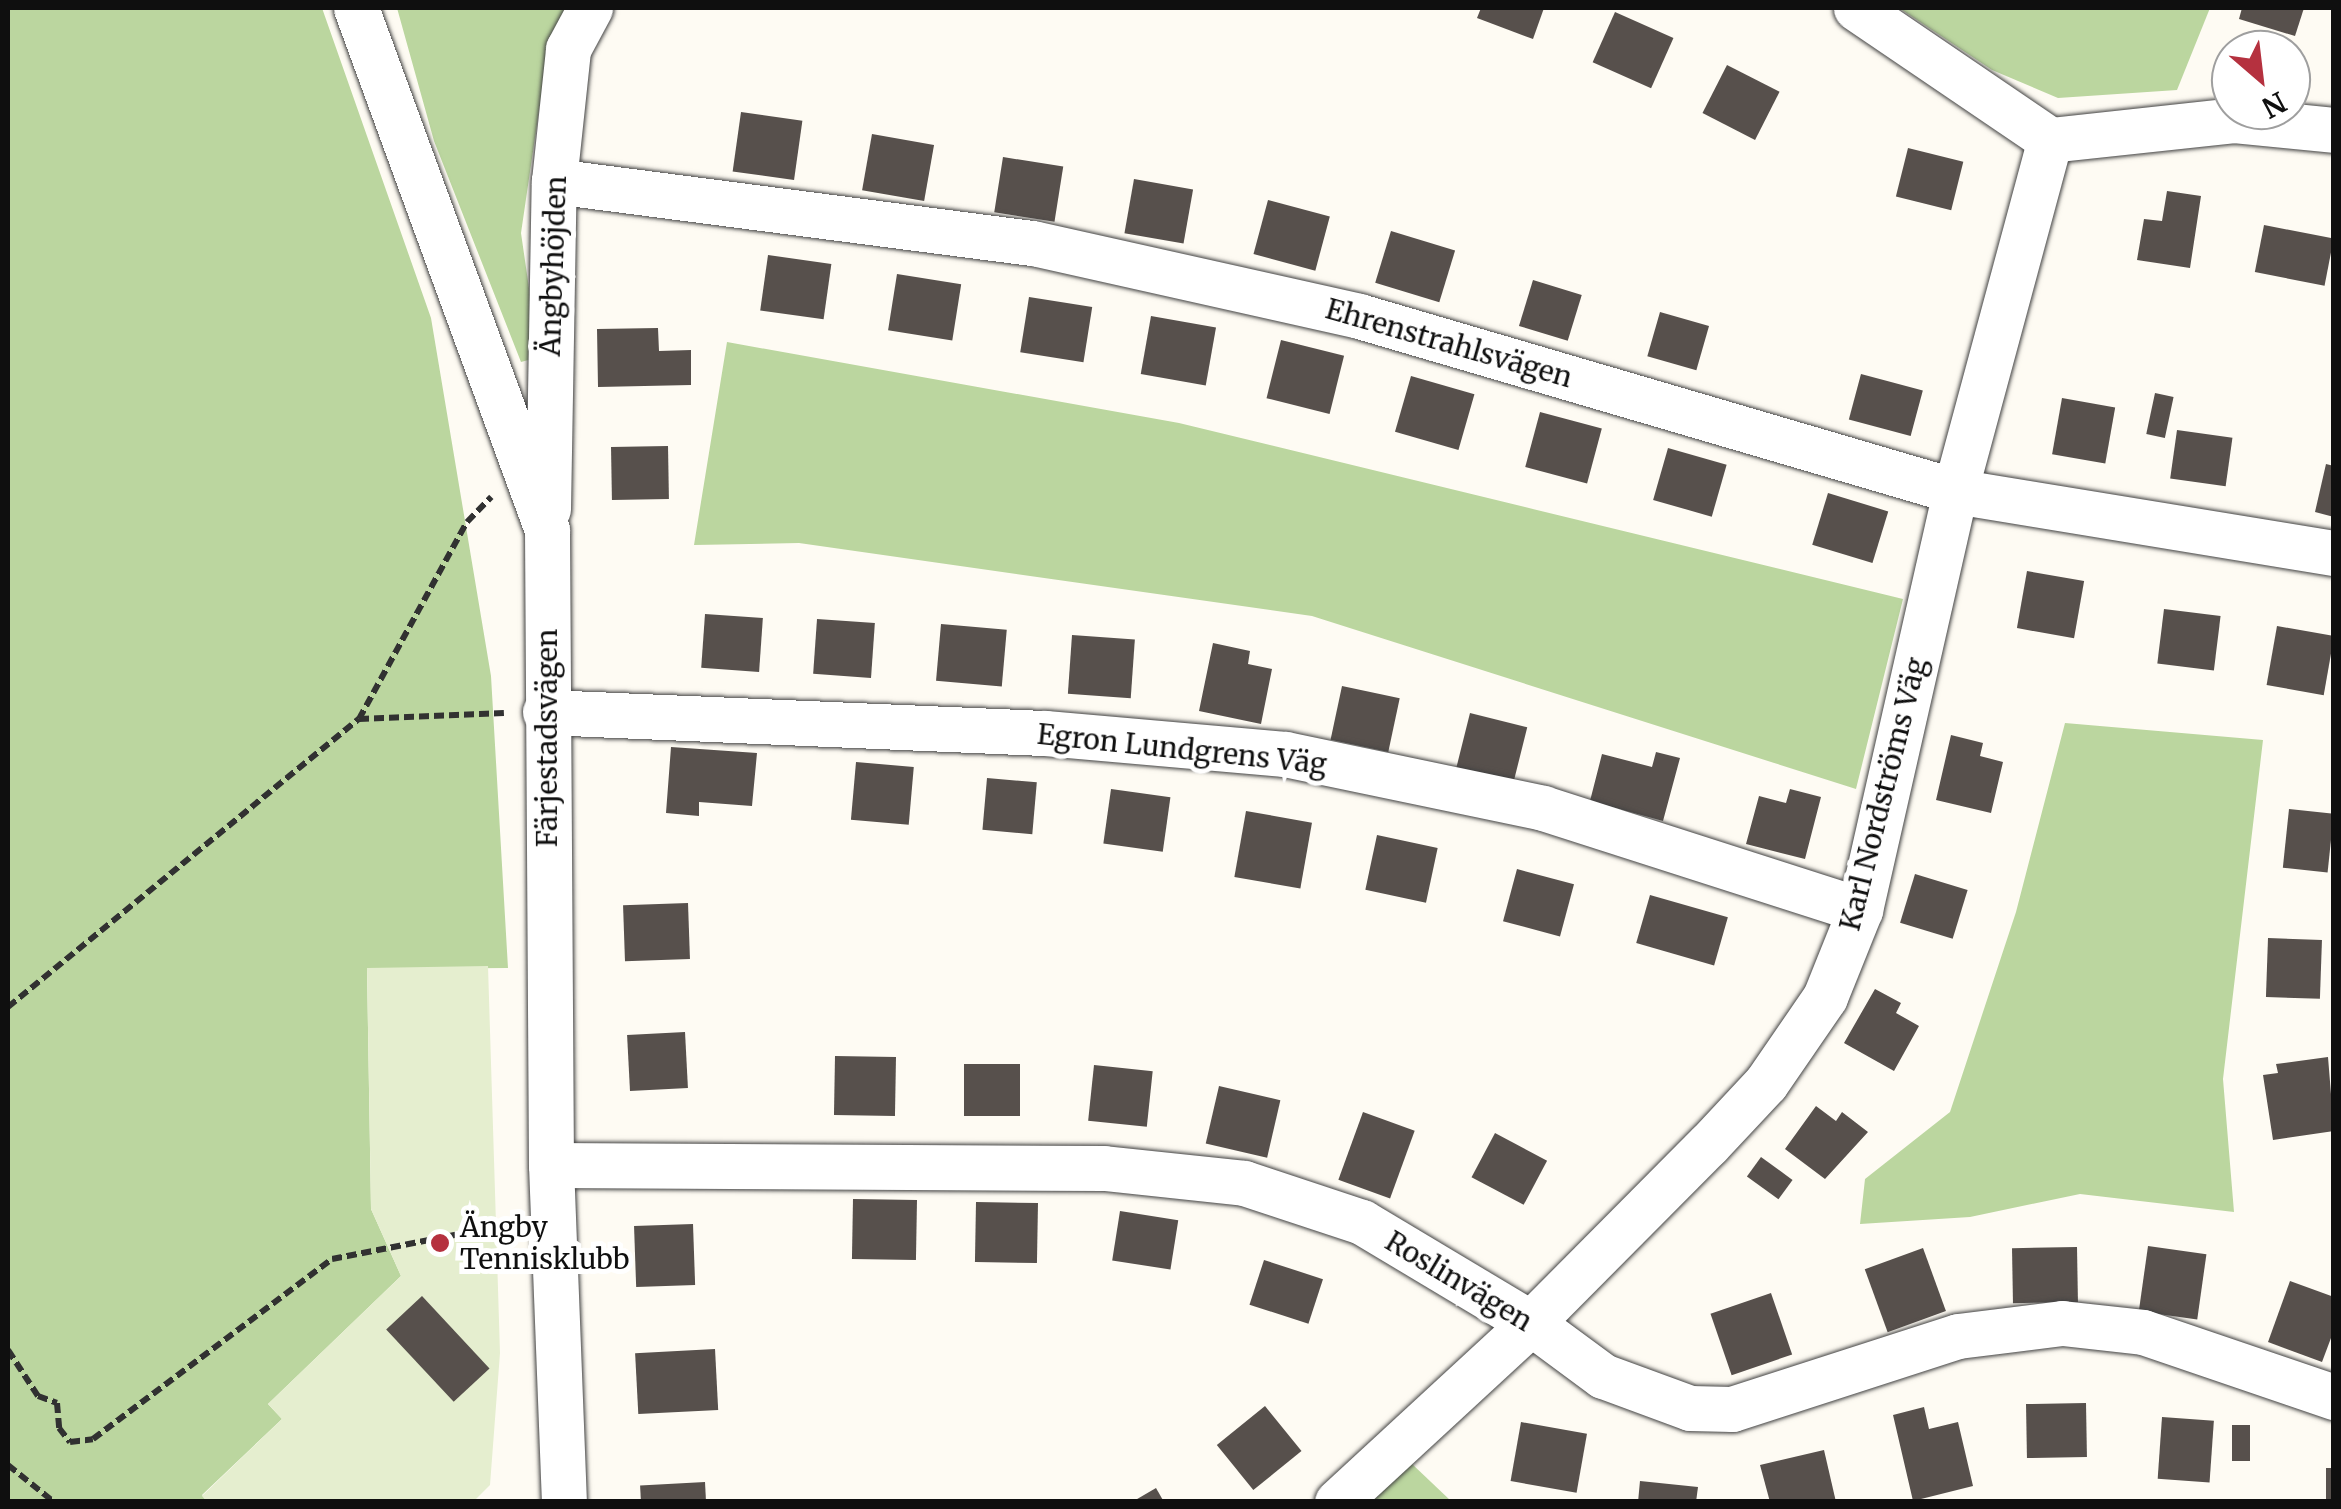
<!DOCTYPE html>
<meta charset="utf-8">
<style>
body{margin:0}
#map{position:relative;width:2341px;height:1509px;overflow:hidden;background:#fefbf3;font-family:Merriweather,serif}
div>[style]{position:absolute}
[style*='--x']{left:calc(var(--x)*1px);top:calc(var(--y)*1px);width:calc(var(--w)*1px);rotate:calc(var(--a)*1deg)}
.forest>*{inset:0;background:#bbd69f}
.pitch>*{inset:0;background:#e5eecf}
.building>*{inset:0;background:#57504c;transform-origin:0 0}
.path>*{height:6px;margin-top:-3px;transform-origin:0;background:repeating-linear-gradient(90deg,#313131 0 10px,transparent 0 15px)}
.roads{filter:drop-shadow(0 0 2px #424242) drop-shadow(0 0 2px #424242)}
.street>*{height:45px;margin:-22.5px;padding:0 22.5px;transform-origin:22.5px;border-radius:22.5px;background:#fff}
.dots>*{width:28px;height:28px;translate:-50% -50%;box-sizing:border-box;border:5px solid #fff;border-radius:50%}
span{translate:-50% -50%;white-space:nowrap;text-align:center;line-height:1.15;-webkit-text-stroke:10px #fff;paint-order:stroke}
.street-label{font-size:28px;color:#0f0f0f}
.poi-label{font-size:28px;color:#0f0f0f}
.left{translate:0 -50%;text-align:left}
.frame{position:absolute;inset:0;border:10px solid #0f0f0f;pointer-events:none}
.north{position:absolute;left:2211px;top:30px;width:100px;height:100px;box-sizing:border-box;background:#fff;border:2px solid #9f9f9f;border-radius:50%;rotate:152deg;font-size:28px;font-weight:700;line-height:40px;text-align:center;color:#0f0f0f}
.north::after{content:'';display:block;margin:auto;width:35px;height:45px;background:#b5313f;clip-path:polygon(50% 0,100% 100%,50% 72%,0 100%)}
</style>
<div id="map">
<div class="forest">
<div style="clip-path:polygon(8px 8px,322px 8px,431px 318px,491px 676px,508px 968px,367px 969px,371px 1209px,401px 1276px,268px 1404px,282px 1419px,202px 1495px,207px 1501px,8px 1502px)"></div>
<div style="clip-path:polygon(397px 8px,568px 8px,548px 49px,521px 233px,539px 357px,521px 362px,434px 141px)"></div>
<div style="clip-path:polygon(1899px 8px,2210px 8px,2177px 90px,2058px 98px,1992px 70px)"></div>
<div style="clip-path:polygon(727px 342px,1179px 423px,1903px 599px,1856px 789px,1312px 616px,799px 543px,694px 545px)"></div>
<div style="clip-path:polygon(2065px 723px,2263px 740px,2223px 1079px,2234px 1212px,2080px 1194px,1970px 1217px,1860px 1224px,1865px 1179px,1950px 1112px,2016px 912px)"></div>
<div style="clip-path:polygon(1411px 1463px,1451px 1501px,1371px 1502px)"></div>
</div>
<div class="pitch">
<div style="clip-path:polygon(488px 966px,500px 1353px,490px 1485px,473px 1502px,207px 1502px,202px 1496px,282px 1419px,268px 1404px,401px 1276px,371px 1209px,367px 968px)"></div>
</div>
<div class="building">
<div style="clip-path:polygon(1481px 8px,1544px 8px,1533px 39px,1477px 18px)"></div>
<div style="clip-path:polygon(2242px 8px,2304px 8px,2295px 36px,2239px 19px)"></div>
<div style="left:1615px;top:12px;width:64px;height:55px;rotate:24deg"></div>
<div style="left:1727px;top:65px;width:59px;height:54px;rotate:27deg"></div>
<div style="left:741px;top:112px;width:62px;height:60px;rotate:8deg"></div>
<div style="left:872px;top:134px;width:63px;height:57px;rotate:10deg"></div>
<div style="left:1908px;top:148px;width:57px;height:50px;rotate:14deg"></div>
<div style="left:1003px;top:157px;width:61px;height:56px;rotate:9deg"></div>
<div style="left:1134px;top:179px;width:60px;height:55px;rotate:10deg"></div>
<div style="clip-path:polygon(2167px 191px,2201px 196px,2190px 268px,2137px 260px,2144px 219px,2162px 221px)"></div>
<div style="left:1268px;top:200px;width:64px;height:56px;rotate:15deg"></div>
<div style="left:2264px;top:225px;width:71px;height:48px;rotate:11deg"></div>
<div style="left:1391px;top:231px;width:67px;height:54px;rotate:17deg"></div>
<div style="left:768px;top:255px;width:64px;height:56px;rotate:8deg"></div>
<div style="left:897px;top:274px;width:65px;height:57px;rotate:9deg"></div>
<div style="left:1533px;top:280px;width:51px;height:48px;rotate:17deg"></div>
<div style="left:1029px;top:297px;width:64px;height:56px;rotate:9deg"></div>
<div style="left:1660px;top:312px;width:51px;height:46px;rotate:16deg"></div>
<div style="left:1151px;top:316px;width:66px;height:59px;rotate:10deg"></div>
<div style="clip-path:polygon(658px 328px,659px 351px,691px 350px,691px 385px,598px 387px,597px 329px)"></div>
<div style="left:1281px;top:340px;width:65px;height:60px;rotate:14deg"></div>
<div style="left:1861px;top:374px;width:64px;height:47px;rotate:15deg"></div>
<div style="left:1411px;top:376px;width:66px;height:58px;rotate:16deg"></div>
<div style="left:2155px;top:393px;width:19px;height:42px;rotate:12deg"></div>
<div style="left:2062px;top:398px;width:54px;height:57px;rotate:10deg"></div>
<div style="left:1540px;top:412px;width:64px;height:57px;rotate:15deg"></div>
<div style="left:2177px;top:430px;width:56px;height:49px;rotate:8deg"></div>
<div style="left:668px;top:446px;width:53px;height:57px;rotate:89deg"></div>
<div style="left:1668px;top:448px;width:61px;height:54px;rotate:16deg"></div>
<div style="clip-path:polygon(2326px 464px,2334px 466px,2334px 517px,2315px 512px)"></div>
<div style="left:1828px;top:493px;width:63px;height:54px;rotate:17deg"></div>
<div style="left:2027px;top:571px;width:58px;height:58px;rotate:10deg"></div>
<div style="left:2164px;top:609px;width:57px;height:55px;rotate:7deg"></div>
<div style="left:705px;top:614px;width:58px;height:54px;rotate:4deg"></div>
<div style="left:817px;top:619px;width:58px;height:55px;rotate:4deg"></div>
<div style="left:941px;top:624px;width:66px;height:57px;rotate:5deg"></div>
<div style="left:2277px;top:626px;width:58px;height:60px;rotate:10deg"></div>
<div style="left:1072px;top:635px;width:63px;height:59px;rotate:4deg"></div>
<div style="clip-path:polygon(1213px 643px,1250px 651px,1248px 664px,1272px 669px,1261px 724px,1199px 711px)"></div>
<div style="left:1342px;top:686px;width:59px;height:55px;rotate:12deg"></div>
<div style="left:1470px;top:713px;width:59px;height:57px;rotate:14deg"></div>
<div style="clip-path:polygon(1951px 735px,1983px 743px,1980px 756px,2003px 762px,1991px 813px,1936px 800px)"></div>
<div style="clip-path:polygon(671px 747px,757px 753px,752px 806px,699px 802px,699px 816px,666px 813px)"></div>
<div style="clip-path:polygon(1656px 752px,1680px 758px,1663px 821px,1590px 801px,1602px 754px,1652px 767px)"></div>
<div style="left:856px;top:762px;width:58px;height:58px;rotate:5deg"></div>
<div style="left:987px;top:778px;width:50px;height:52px;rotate:5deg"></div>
<div style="left:1111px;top:789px;width:60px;height:55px;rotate:8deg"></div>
<div style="clip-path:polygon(1790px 789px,1821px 797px,1805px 859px,1746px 844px,1759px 796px,1786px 803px)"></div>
<div style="left:2289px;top:809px;width:45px;height:59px;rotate:6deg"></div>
<div style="left:1246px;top:811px;width:67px;height:67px;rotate:10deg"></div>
<div style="left:1377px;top:835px;width:62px;height:56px;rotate:12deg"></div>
<div style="left:1517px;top:869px;width:59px;height:54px;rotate:15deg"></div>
<div style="left:1915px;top:874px;width:55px;height:51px;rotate:17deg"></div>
<div style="left:1650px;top:895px;width:81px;height:50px;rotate:16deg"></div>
<div style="left:688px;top:903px;width:56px;height:65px;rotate:88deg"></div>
<div style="left:2268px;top:938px;width:54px;height:59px;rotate:2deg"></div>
<div style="clip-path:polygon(1875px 989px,1901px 1003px,1896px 1013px,1919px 1026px,1894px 1071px,1844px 1043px)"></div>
<div style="left:685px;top:1032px;width:56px;height:58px;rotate:87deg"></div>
<div style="left:835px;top:1056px;width:61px;height:59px;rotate:1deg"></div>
<div style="clip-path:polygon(2328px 1057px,2334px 1131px,2273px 1140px,2263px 1075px,2278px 1073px,2276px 1064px)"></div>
<div style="left:964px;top:1064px;width:56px;height:52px"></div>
<div style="left:1094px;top:1065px;width:59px;height:56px;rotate:6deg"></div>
<div style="left:1219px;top:1086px;width:63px;height:59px;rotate:13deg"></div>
<div style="clip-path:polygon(1816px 1106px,1836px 1121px,1842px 1112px,1868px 1132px,1825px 1179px,1785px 1149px)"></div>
<div style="left:1363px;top:1112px;width:55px;height:72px;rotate:20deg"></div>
<div style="left:1495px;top:1133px;width:59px;height:50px;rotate:28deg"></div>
<div style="left:1761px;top:1157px;width:39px;height:24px;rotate:36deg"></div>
<div style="left:853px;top:1199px;width:64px;height:60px;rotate:1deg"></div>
<div style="left:976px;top:1202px;width:62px;height:60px;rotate:1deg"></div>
<div style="left:1120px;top:1211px;width:59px;height:50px;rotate:9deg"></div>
<div style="left:693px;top:1224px;width:61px;height:59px;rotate:88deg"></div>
<div style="left:2148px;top:1246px;width:59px;height:66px;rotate:8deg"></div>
<div style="left:2077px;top:1247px;width:55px;height:65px;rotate:89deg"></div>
<div style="left:1923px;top:1248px;width:67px;height:62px;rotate:70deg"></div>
<div style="left:1264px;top:1260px;width:62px;height:47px;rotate:18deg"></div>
<div style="clip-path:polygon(2290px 1281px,2334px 1297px,2334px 1330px,2322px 1362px,2268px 1342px)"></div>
<div style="left:1771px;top:1293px;width:65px;height:64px;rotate:71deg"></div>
<div style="left:422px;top:1296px;width:99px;height:49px;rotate:47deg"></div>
<div style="left:715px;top:1349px;width:61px;height:80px;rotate:87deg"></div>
<div style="left:2086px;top:1403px;width:54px;height:60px;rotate:89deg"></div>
<div style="left:1265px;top:1406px;width:58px;height:62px;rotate:51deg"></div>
<div style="clip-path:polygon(1924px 1407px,1929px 1429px,1958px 1422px,1973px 1486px,1913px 1501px,1893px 1415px)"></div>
<div style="left:2162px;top:1417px;width:52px;height:62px;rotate:4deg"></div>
<div style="left:1521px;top:1422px;width:67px;height:60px;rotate:10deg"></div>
<div style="left:2232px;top:1425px;width:18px;height:36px"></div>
<div style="clip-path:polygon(1824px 1450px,1836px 1502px,1770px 1502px,1760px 1465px)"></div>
<div style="left:2326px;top:1468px;width:8px;height:34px"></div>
<div style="clip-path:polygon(1640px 1481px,1698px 1487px,1696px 1502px,1638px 1502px)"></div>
<div style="left:705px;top:1482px;width:20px;height:65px;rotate:87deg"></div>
<div style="clip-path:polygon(1156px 1488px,1164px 1502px,1132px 1502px)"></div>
</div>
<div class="path">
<div style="--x:359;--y:719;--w:145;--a:-2.4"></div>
<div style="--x:8;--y:1007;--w:454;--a:-39.4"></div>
<div style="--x:359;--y:719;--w:225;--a:-61.3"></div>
<div style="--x:467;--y:522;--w:35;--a:-46"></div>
<div style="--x:8;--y:1350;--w:55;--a:56.9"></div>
<div style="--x:38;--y:1396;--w:20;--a:20"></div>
<div style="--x:57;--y:1403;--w:25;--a:85"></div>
<div style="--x:59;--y:1428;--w:18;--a:52"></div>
<div style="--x:70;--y:1442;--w:23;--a:-7"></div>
<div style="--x:93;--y:1439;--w:299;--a:-37"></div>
<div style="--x:332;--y:1259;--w:182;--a:-11.1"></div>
<div style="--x:8;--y:1465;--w:59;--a:38.8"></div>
</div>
<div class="roads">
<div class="street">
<div style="--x:356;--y:8;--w:556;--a:69.9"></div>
<div style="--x:547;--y:530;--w:635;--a:89.64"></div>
<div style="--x:551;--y:1165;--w:337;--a:87.8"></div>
<div style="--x:1856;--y:8;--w:235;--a:34.2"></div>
<div style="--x:2050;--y:140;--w:185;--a:-6.2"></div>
<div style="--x:2234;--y:120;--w:100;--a:5.7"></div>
<div style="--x:554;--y:181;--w:483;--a:7.4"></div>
<div style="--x:1033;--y:243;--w:334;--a:12.6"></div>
<div style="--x:1359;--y:316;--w:621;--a:16.36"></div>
<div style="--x:1955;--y:491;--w:384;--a:9.3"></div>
<div style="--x:548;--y:509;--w:328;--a:-89"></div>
<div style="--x:554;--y:181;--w:133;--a:-83.9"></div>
<div style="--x:568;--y:49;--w:47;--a:-61.8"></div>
<div style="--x:545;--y:712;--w:500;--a:2.41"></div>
<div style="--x:1045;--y:733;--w:241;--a:5"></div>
<div style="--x:1285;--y:754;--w:264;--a:11.8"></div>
<div style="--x:1543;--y:808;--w:333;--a:17.8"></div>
<div style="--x:551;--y:1165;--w:553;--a:0.31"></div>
<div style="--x:1104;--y:1168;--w:141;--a:6.1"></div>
<div style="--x:1244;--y:1183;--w:124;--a:18.3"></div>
<div style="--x:1362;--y:1222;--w:197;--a:30.9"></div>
<div style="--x:1531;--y:1323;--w:89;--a:36.4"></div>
<div style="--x:1603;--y:1376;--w:93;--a:20.2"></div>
<div style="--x:1690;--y:1408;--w:42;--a:1.4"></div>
<div style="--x:1732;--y:1409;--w:237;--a:-17.9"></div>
<div style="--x:1958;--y:1336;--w:105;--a:-7.1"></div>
<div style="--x:2062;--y:1323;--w:81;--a:6.3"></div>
<div style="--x:2143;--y:1332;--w:202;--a:18.8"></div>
<div style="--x:1337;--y:1502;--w:264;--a:-42.7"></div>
<div style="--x:1531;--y:1323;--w:251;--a:-45.2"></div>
<div style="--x:1708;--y:1145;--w:85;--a:-46.9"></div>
<div style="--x:1766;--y:1083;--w:104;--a:-55.5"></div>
<div style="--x:1825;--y:997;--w:94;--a:-68.1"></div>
<div style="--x:1860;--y:910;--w:430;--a:-77.2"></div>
<div style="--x:1955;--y:491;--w:364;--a:-74.9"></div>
</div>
</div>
<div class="dots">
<div style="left:440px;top:1243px;background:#b5313f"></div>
</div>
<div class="street-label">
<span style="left:553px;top:266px;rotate:-88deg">Ängbyhöjden</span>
<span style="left:1449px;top:343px;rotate:16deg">Ehrenstrahlsvägen</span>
<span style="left:547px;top:738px;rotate:-90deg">Färjestadsvägen</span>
<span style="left:1182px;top:749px;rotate:6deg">Egron Lundgrens Väg</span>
<span style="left:1883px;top:794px;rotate:-76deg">Karl Nordströms Väg</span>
<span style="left:1459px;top:1281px;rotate:31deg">Roslinvägen</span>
</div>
<div class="poi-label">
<span class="left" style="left:460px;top:1243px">Ängby<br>Tennisklubb</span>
</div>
<div class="frame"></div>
<div class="north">N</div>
</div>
